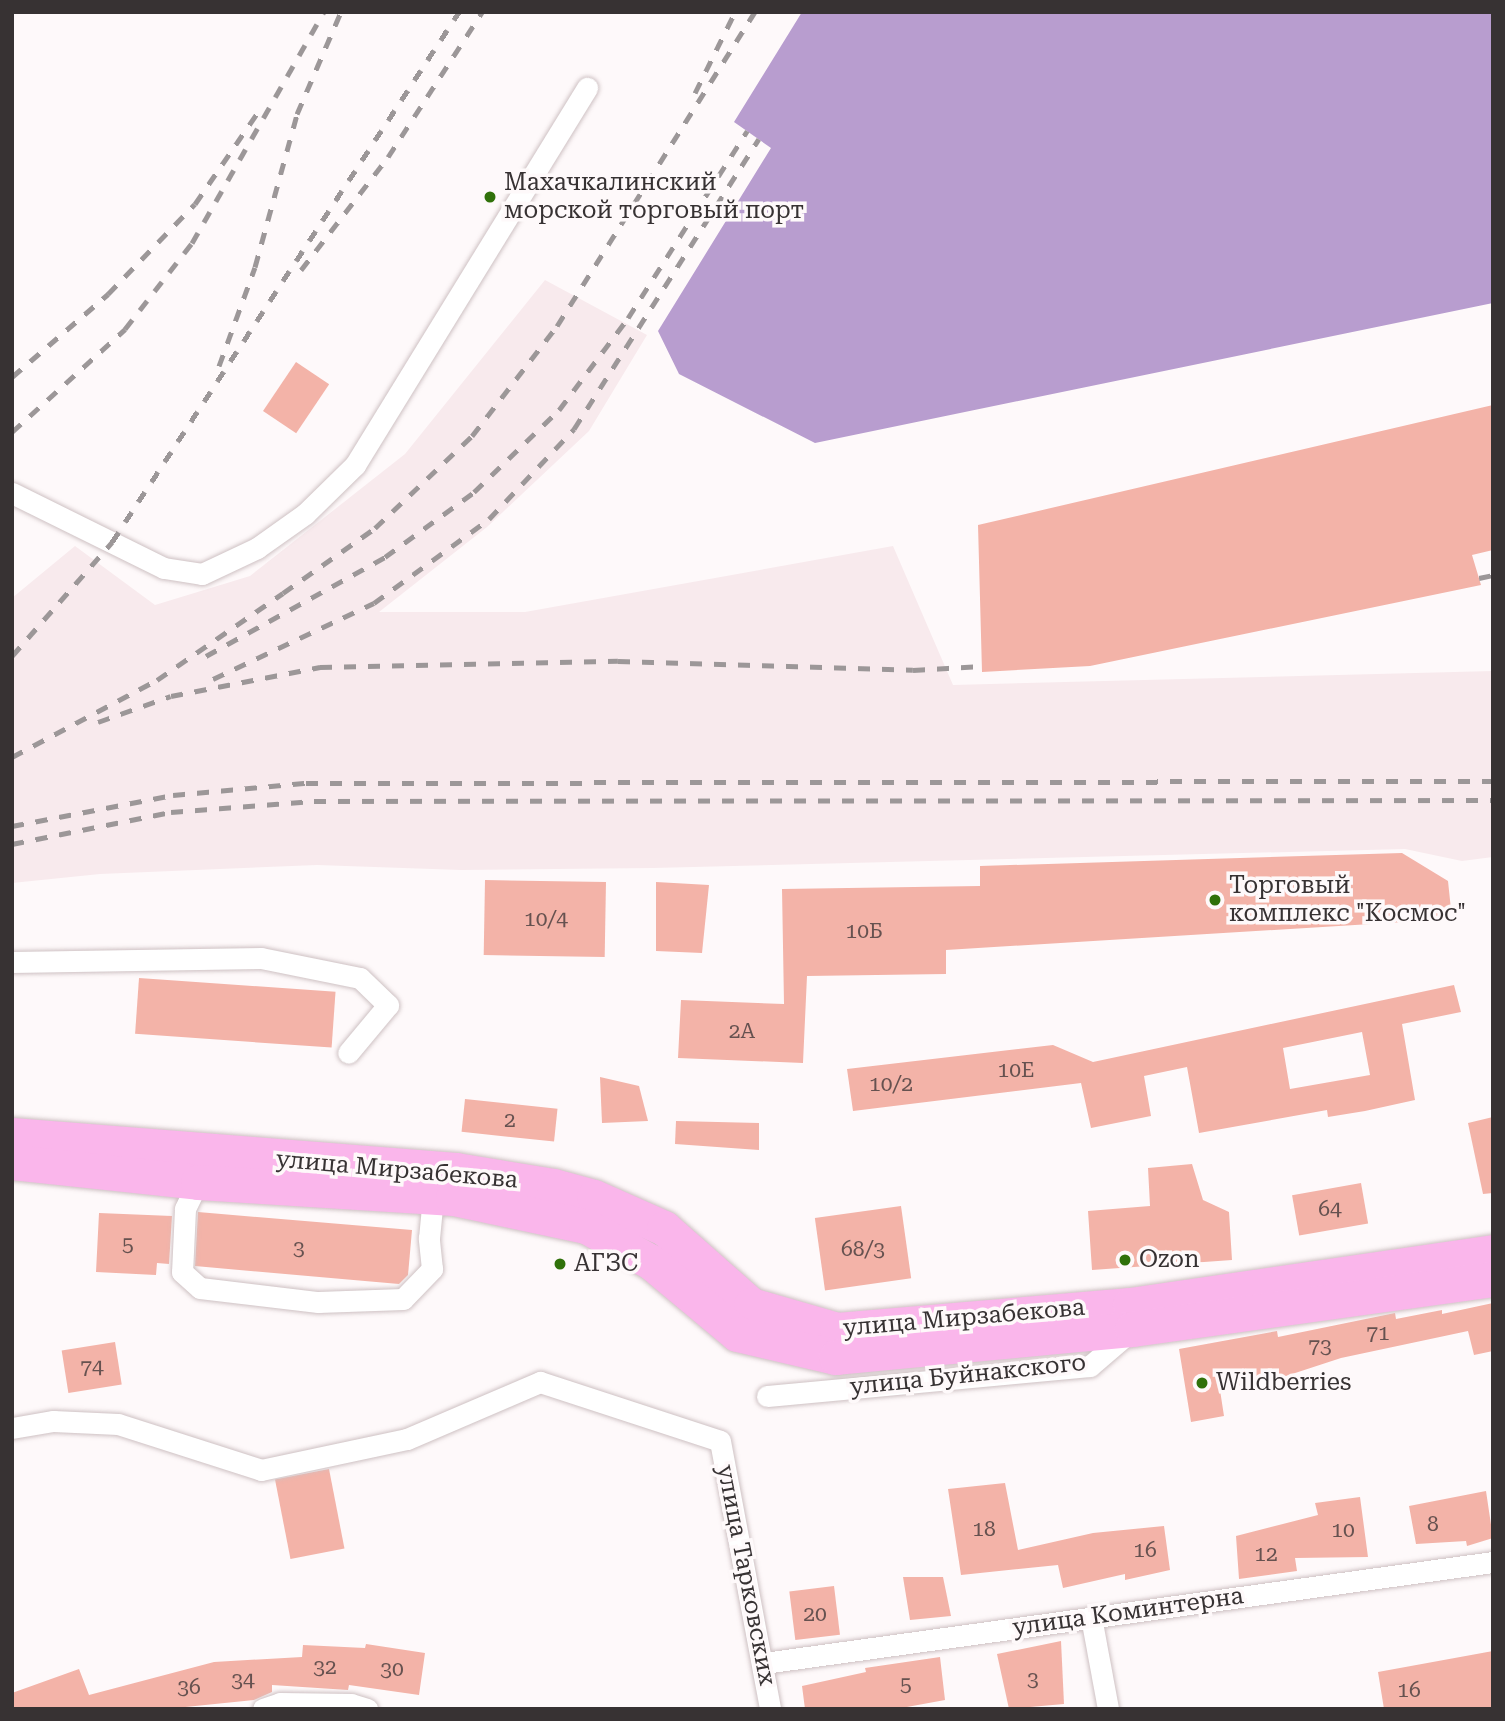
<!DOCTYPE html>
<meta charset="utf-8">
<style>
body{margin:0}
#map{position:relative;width:1505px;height:1721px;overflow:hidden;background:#fef9fa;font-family:"Roboto Serif",serif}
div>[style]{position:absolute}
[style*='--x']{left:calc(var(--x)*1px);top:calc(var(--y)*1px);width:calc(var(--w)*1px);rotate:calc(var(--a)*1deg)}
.built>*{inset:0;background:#f8eaed}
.water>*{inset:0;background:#b89dcf}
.building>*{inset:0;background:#f3b3a8;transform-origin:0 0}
.roads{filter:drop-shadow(0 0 2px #cec1c3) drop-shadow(0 0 2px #cec1c3)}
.minor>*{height:21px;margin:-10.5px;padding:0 10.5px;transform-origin:10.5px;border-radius:10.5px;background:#fff}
.primary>*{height:35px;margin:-17.5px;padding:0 17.5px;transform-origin:17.5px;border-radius:17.5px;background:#fab6eb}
.rail>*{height:5px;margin-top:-2.5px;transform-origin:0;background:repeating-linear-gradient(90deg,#9c9798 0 12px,transparent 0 24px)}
.dots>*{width:19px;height:19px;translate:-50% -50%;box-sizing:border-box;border:4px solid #fef9fa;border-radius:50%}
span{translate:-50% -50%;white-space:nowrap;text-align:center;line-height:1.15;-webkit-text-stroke:7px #fef9fa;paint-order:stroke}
.number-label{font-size:21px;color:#665250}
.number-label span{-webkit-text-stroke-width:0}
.poi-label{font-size:24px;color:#373233}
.left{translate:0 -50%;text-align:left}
.street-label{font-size:24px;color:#373233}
.frame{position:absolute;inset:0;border:14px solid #373233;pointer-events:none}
</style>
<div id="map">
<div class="built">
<div style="clip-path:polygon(545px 280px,647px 335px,589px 431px,487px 527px,379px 612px,525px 612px,893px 546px,953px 685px,1493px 671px,1493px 857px,1462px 861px,1405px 849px,653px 868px,461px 870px,317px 865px,100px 874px,12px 883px,12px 598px,75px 546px,155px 605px,250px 576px,405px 454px)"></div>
</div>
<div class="water">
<div style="clip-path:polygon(802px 12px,1493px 12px,1493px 303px,815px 443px,679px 374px,658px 331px,771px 148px,734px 122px)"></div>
</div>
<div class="building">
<div style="left:296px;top:362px;width:40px;height:59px;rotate:34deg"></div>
<div style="clip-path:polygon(1493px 405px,1493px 550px,1472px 555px,1481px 585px,1090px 666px,982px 672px,978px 525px)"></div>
<div style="clip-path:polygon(1402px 853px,1448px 881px,1452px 919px,946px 950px,946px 974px,807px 976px,803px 1063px,678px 1058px,681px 1000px,784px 1004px,782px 889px,980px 886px,980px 866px)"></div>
<div style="left:485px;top:880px;width:121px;height:75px;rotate:1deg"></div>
<div style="clip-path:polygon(656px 882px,709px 885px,702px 953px,656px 951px)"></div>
<div style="left:139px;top:978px;width:197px;height:56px;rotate:4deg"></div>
<div style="clip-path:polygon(evenodd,1454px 985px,1461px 1012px,1402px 1024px,1415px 1100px,1365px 1111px,1328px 1117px,1327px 1110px,1199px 1133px,1187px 1067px,1144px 1076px,1151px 1116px,1091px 1128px,1081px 1083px,853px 1111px,847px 1069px,1053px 1045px,1093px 1062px,1454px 985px,1362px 1032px,1370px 1075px,1290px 1089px,1283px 1048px,1362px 1032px)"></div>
<div style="clip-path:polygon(600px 1077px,639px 1086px,648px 1121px,602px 1123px)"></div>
<div style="left:465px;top:1099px;width:93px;height:33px;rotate:6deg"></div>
<div style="clip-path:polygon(1493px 1117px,1493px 1193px,1483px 1194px,1468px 1123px)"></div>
<div style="clip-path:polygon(676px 1121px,759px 1123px,759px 1150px,675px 1144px)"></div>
<div style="clip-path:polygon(1192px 1164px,1203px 1200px,1229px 1212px,1232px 1260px,1092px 1270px,1088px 1211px,1150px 1206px,1148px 1168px)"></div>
<div style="left:1361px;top:1183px;width:41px;height:70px;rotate:80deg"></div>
<div style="left:901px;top:1206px;width:73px;height:87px;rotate:82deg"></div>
<div style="clip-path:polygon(198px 1212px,412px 1230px,408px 1275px,399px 1284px,195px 1266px)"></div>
<div style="clip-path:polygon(99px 1213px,172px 1216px,169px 1264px,157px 1263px,156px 1275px,96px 1272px)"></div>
<div style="clip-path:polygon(1493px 1303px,1493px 1351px,1474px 1355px,1468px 1331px,1341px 1358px,1286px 1376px,1220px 1390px,1224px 1416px,1191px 1422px,1179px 1349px,1277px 1331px,1278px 1337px,1395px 1313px,1396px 1319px,1442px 1310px,1442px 1314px)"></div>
<div style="left:115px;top:1342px;width:43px;height:54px;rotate:81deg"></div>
<div style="left:329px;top:1469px;width:81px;height:55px;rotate:79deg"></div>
<div style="clip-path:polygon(1005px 1483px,1018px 1550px,1093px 1533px,1164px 1526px,1170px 1570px,1125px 1580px,1125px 1574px,1063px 1588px,1058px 1565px,961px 1575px,948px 1489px)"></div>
<div style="clip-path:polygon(1486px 1491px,1493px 1538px,1467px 1546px,1466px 1541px,1416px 1544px,1409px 1506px)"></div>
<div style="clip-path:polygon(1360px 1497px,1368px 1557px,1295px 1558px,1297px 1571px,1239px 1579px,1236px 1536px,1318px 1515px,1315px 1503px)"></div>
<div style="clip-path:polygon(903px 1577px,943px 1577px,951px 1616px,910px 1620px)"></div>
<div style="left:834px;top:1586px;width:49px;height:45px;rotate:83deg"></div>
<div style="clip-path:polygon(1061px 1641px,1064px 1704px,1009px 1709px,997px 1654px)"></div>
<div style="clip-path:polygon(366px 1644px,425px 1653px,419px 1695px,349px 1685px,348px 1690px,272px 1685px,272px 1692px,254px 1700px,166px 1709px,12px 1709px,12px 1693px,79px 1669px,89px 1695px,214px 1662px,302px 1657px,303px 1645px,365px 1648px)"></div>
<div style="clip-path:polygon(1493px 1651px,1493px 1709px,1384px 1709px,1378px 1672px)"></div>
<div style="clip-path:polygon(940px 1657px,945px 1700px,896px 1709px,805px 1709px,802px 1686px,866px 1672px,865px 1668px)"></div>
</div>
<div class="roads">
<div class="minor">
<div style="--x:12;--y:493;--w:169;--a:26.3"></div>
<div style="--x:164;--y:568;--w:38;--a:9"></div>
<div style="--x:202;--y:574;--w:61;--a:-25.3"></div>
<div style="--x:257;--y:548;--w:59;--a:-35.3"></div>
<div style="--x:305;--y:514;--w:70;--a:-44.4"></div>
<div style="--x:355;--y:465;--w:443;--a:-58.4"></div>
<div style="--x:12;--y:962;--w:249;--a:-0.9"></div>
<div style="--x:261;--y:958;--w:101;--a:11.4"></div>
<div style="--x:360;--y:978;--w:39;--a:44"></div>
<div style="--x:388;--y:1005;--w:62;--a:129.8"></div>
<div style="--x:198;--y:1182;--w:30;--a:116"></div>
<div style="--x:185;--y:1209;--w:63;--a:92.7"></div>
<div style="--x:182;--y:1272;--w:24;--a:42"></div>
<div style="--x:200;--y:1288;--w:119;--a:6.8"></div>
<div style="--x:318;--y:1302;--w:85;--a:-2"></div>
<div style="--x:403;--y:1299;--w:42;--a:-46"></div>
<div style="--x:432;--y:1269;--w:31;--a:-96"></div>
<div style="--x:429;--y:1238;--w:41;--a:-84.4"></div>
<div style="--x:767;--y:1396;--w:324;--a:-5.3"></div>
<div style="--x:1090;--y:1366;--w:55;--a:-40.6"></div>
<div style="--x:12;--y:1428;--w:42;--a:-9.7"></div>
<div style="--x:53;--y:1421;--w:65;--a:2.6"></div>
<div style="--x:118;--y:1424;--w:150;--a:17.8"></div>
<div style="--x:261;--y:1470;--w:149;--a:-12"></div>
<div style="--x:407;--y:1439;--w:145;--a:-23.2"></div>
<div style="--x:540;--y:1382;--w:189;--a:18.1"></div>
<div style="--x:720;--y:1441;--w:273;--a:79.4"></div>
<div style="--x:1091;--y:1617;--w:94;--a:79.5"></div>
<div style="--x:764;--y:1663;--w:736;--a:-7.89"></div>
<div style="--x:263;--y:1709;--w:18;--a:-19"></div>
<div style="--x:280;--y:1703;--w:71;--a:0.8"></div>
<div style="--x:351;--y:1704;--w:17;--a:17"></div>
</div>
<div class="primary">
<div style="--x:12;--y:1135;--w:445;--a:4.5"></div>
<div style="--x:456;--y:1170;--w:99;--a:9.3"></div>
<div style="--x:554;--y:1186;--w:41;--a:15.4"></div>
<div style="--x:594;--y:1197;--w:77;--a:23.9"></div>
<div style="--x:664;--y:1228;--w:116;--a:41.5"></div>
<div style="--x:751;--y:1305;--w:90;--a:16.2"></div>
<div style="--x:837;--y:1330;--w:294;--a:-4.9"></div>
<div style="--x:1130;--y:1305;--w:367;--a:-8.3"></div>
<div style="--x:12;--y:1162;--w:187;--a:6.1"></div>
<div style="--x:198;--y:1182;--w:256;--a:3.6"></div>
<div style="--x:453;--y:1198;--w:136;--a:11.9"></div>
<div style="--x:586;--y:1226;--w:74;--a:29"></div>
<div style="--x:651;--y:1262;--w:112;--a:39.9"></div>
<div style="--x:737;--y:1334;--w:102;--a:13.1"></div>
<div style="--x:836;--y:1357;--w:297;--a:-5.4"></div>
<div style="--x:1132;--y:1329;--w:364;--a:-7.9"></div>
</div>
</div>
<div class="rail">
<div style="--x:695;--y:93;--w:90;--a:-63.7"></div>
<div style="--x:301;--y:270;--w:143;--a:-52.4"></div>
<div style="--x:388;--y:157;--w:173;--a:-57"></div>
<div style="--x:219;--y:366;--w:105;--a:-70"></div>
<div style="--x:255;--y:267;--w:159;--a:-74.6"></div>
<div style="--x:297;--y:114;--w:111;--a:-66.7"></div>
<div style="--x:12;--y:377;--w:127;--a:-40.8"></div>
<div style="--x:108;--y:294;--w:125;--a:-46"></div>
<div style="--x:195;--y:204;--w:119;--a:-55.6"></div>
<div style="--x:12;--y:432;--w:153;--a:-42.3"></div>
<div style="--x:125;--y:329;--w:109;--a:-52.1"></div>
<div style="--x:192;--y:243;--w:266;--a:-60.3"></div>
<div style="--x:1479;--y:578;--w:14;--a:-12"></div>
<div style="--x:12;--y:656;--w:152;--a:-48.7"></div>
<div style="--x:112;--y:542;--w:633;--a:-56.79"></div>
<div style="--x:206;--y:656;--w:205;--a:-28.9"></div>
<div style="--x:385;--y:557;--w:110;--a:-36.1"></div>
<div style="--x:474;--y:492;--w:118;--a:-44"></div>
<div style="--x:559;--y:410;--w:115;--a:-53.1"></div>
<div style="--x:628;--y:318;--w:222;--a:-57.5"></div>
<div style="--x:213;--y:679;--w:178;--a:-25.3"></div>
<div style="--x:374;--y:603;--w:142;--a:-36.1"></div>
<div style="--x:489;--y:519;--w:124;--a:-46.6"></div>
<div style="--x:574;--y:429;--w:344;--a:-57.5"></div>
<div style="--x:98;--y:722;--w:77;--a:-19.6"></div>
<div style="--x:171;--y:696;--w:152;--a:-11"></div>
<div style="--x:320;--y:667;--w:298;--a:-1.2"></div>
<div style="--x:618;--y:661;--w:295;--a:1.7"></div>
<div style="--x:913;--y:670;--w:69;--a:-3.3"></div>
<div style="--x:12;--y:757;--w:164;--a:-28"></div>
<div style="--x:157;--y:680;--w:153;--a:-34.6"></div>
<div style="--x:283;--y:593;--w:113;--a:-35.2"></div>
<div style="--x:375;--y:528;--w:134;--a:-43.5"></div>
<div style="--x:472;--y:436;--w:139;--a:-52.3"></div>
<div style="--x:557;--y:326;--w:371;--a:-57.8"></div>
<div style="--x:12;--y:826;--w:164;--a:-10.9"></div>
<div style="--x:173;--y:795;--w:134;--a:-5.2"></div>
<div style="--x:306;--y:783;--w:1187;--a:-0.1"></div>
<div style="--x:12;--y:844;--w:162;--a:-11.4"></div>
<div style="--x:171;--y:812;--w:143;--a:-4.4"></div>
<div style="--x:314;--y:801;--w:1179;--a:-0.05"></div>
</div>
<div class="dots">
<div style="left:490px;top:197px;background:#30710a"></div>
<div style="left:1215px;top:900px;background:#30710a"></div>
<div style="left:1125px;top:1260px;background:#30710a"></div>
<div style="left:560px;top:1264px;background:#30710a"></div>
<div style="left:1202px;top:1383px;background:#30710a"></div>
</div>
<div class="number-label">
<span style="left:546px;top:919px">10/4</span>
<span style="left:864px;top:931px">10Б</span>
<span style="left:742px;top:1031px">2А</span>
<span style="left:1016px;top:1070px">10Е</span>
<span style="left:891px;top:1084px">10/2</span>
<span style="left:510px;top:1120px">2</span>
<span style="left:1330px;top:1209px">64</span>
<span style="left:128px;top:1244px">5</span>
<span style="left:299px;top:1248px">3</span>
<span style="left:863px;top:1249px">68/3</span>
<span style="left:1378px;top:1333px">71</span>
<span style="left:1320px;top:1346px">73</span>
<span style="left:92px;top:1367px">74</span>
<span style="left:1433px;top:1524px">8</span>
<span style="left:984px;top:1529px">18</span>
<span style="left:1343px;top:1530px">10</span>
<span style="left:1145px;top:1550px">16</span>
<span style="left:1266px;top:1554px">12</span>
<span style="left:815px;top:1614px">20</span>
<span style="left:325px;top:1667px">32</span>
<span style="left:392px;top:1669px">30</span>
<span style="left:1033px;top:1679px">3</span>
<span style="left:243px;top:1680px">34</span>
<span style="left:906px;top:1684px">5</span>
<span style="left:189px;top:1687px">36</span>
<span style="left:1409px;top:1690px">16</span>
</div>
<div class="poi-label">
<span class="left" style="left:504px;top:197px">Махачкалинский<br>морской торговый порт</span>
<span class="left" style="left:1229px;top:900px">Торговый<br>комплекс "Космос"</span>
<span class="left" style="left:1139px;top:1260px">Ozon</span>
<span class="left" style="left:574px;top:1264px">АГЗС</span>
<span class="left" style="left:1216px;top:1383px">Wildberries</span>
</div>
<div class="street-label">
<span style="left:397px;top:1170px;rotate:5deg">улица Мирзабекова</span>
<span style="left:964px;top:1318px;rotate:-5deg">улица Мирзабекова</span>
<span style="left:968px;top:1375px;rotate:-6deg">улица Буйнакского</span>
<span style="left:746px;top:1575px;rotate:79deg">улица Тарковских</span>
<span style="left:1128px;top:1612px;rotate:-8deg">улица Коминтерна</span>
</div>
<div class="frame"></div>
</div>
